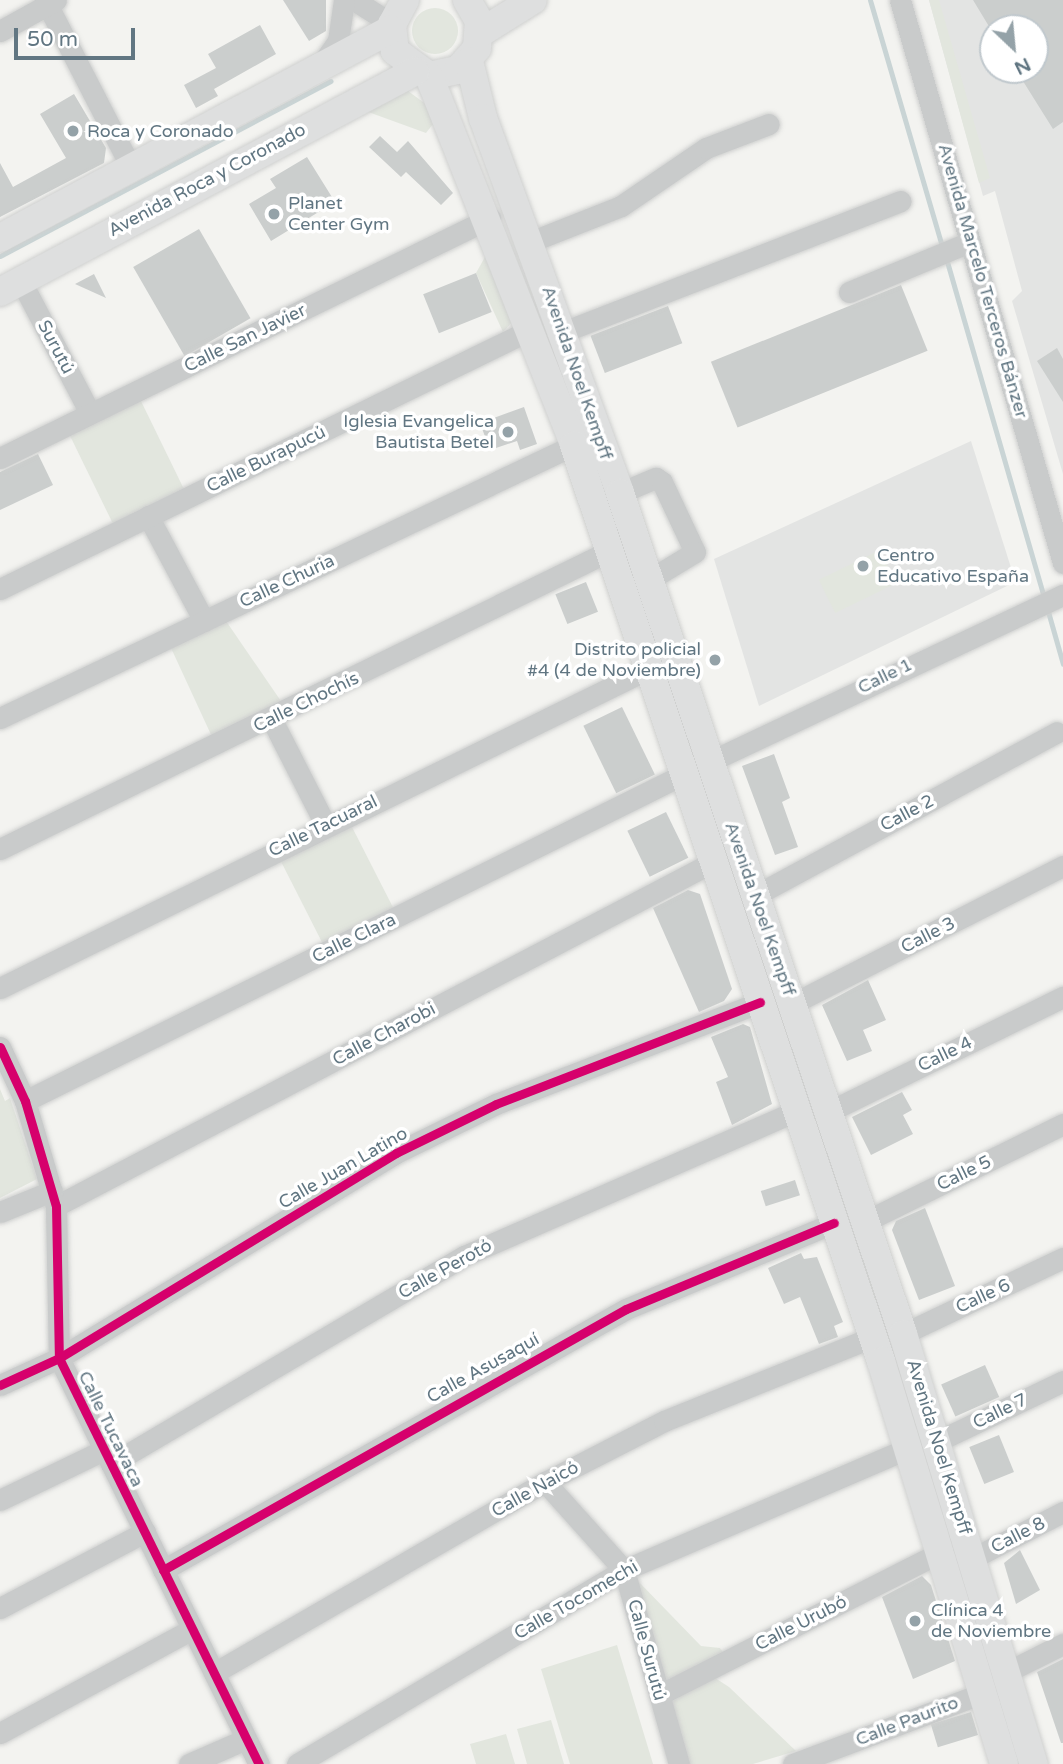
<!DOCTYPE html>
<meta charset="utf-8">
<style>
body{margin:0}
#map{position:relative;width:1063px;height:1764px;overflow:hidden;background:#f3f3f0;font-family:"Varela Round",sans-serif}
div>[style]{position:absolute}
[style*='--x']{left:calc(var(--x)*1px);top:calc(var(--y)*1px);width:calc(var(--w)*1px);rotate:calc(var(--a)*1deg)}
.built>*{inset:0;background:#e3e4e3}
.green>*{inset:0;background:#e2e6de;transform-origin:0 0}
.round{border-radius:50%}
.stream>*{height:5px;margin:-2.5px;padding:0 2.5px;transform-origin:2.5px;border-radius:2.5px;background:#c9d4d5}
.building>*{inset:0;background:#cbcecd;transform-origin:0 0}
.roads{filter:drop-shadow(0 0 2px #cfd0cf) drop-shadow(0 0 2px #cfd0cf)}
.minor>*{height:21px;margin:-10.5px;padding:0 10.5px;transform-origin:10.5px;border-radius:10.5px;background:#c9cbcb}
.major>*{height:28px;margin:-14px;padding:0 14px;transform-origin:14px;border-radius:14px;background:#dedfdf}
.cycleway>*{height:9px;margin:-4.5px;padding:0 4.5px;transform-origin:4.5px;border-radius:4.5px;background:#d6006c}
.dots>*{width:19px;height:19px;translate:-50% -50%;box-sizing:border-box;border:4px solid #fff;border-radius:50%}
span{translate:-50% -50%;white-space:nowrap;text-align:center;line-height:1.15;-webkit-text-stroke:7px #fff;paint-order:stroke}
.poi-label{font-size:18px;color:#617682}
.left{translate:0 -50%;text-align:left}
.right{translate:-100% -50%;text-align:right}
.street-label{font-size:18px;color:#617682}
.north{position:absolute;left:979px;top:14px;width:70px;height:70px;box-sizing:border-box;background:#fff;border:2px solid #c0c8cd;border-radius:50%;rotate:154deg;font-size:19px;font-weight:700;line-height:28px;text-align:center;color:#617682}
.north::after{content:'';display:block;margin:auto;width:24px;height:32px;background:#94a2a8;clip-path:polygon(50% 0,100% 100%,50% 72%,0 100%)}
.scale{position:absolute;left:14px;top:28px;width:121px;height:32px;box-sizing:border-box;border:4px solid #617682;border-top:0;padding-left:9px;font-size:21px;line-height:24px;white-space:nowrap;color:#617682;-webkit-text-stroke:5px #fff;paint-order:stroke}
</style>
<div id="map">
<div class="built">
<div style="clip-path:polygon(evenodd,929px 0,1063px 0,1063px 474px,1012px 301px,1022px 291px,995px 191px,983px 196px,929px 0,993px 28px,1035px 28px,1035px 70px,993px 70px,993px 28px)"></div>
<div style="clip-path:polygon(971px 441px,1013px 574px,1007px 586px,759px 706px,714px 559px)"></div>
</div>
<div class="green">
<div style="clip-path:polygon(929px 0,939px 0,990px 178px,979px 183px)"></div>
<div class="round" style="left:412px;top:8px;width:46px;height:46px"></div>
<div style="clip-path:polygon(404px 88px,427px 105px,433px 124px,426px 133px,360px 109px)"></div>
<div style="clip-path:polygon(485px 257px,515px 319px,503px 332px,476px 273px)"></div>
<div style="left:140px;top:399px;width:101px;height:79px;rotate:64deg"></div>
<div style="left:880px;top:550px;width:37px;height:68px;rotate:64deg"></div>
<div style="clip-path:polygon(226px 621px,283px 704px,213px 739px,171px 648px)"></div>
<div style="left:351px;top:825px;width:96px;height:79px;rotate:63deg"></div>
<div style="clip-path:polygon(0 1089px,5px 1101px,10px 1098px,37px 1179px,0 1198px)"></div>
<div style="clip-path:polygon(637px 1580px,701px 1646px,720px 1648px,725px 1655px,666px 1680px)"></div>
<div style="clip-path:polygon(617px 1645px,653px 1764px,570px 1764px,541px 1669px)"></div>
<div style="clip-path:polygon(712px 1676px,729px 1687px,796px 1751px,753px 1764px,690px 1764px,672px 1701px)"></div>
<div style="clip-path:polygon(551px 1720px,564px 1764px,527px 1764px,517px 1729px)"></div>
<div style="clip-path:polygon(506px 1734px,515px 1764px,476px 1764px,470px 1744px)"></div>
</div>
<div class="stream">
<div style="--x:870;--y:0;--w:259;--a:73.7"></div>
<div style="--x:0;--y:256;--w:374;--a:-27.9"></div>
<div style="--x:946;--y:258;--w:354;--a:73.9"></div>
<div style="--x:1047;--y:608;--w:58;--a:74.1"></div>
</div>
<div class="building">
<div style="clip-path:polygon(283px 0,326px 0,326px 31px,309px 41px)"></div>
<div style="clip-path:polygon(973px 0,1063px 0,1063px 122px,1053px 129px,1016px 70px,1035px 70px,1035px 28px,993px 33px)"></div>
<div style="clip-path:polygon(260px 25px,276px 54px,214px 89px,218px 96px,196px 108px,184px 85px,216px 68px,208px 54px)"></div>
<div style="clip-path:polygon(74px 94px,106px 148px,104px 163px,0 217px,0 163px,13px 187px,66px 158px,40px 114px)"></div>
<div style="clip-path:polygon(380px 136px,397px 152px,408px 141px,453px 193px,441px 205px,406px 172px,401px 177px,369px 147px)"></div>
<div style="clip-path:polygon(307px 157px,335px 202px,271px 241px,249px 204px,276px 188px,270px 179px)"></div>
<div style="left:199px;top:229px;width:103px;height:76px;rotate:60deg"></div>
<div style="left:476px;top:273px;width:42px;height:57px;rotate:68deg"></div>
<div style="clip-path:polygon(94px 274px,106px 298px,75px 284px)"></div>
<div style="left:901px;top:285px;width:71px;height:205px;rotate:68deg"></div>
<div style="left:668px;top:306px;width:40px;height:83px;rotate:69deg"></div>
<div style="clip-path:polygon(1057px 348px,1063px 359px,1063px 402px,1037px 361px)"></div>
<div style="clip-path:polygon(524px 407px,537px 444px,520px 450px,517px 441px,490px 450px,480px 423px)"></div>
<div style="clip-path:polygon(38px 454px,53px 485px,0 510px,0 472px)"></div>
<div style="left:586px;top:582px;width:32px;height:33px;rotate:68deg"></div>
<div style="left:622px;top:707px;width:75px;height:43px;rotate:64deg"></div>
<div style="clip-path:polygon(774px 754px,790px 798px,782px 802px,798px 847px,775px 855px,742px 766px)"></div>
<div style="left:666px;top:812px;width:51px;height:43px;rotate:64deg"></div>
<div style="clip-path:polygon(688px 890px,700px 894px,732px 989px,724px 1001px,699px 1012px,653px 908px)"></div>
<div style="clip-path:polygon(868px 980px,886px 1020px,863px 1030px,872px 1051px,847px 1061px,822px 1005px)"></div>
<div style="clip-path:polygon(743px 1024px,750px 1027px,772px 1104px,732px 1125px,716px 1082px,728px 1077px,711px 1037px)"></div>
<div style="clip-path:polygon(902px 1092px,912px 1110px,903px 1115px,913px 1134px,871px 1155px,852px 1117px)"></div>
<div style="left:795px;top:1180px;width:16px;height:36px;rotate:72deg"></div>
<div style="clip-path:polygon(925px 1208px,955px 1286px,919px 1300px,892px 1230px,896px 1221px)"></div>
<div style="clip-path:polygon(801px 1253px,804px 1259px,817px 1257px,843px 1322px,834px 1326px,838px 1337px,819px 1344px,800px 1297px,784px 1304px,768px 1268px)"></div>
<div style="left:985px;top:1365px;width:35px;height:48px;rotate:66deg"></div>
<div style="left:999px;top:1435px;width:40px;height:32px;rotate:68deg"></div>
<div style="clip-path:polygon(1020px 1550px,1040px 1590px,1016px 1604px,1004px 1563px)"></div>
<div style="clip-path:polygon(922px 1576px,931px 1585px,955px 1661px,913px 1679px,882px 1597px)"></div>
<div style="clip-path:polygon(1063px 1659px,1063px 1743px,1061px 1743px,1037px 1672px)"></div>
<div style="left:971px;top:1712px;width:24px;height:42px;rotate:73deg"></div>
</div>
<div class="roads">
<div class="minor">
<div style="--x:45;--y:0;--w:188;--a:62.8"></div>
<div style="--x:354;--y:0;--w:45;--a:32.3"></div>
<div style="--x:900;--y:0;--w:586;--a:73.85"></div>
<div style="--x:0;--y:31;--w:64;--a:-29"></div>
<div style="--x:321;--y:65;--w:29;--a:-55"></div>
<div style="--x:338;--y:41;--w:41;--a:-81.7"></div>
<div style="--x:530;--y:242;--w:98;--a:-21.6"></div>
<div style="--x:621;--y:206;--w:103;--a:-34.3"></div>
<div style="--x:706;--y:148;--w:67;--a:-20.9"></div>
<div style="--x:21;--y:281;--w:149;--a:62.4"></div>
<div style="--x:849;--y:292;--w:131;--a:-22.5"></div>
<div style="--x:563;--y:332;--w:362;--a:-21.2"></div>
<div style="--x:0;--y:458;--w:546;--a:-26.1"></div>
<div style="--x:620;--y:493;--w:39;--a:-23"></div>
<div style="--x:656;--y:478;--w:7;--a:34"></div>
<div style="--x:662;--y:482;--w:77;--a:64.8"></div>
<div style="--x:695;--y:552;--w:54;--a:148.7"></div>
<div style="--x:148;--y:516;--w:119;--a:61.9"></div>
<div style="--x:0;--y:589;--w:592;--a:-26.05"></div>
<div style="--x:0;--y:718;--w:636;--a:-25.44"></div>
<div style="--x:272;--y:720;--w:117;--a:63"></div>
<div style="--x:709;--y:762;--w:391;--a:-25.3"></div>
<div style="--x:0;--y:849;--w:678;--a:-26.07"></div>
<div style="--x:756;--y:895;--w:342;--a:-28.4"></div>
<div style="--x:0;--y:988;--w:722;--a:-26.21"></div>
<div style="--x:792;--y:1004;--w:304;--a:-27"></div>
<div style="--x:0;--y:1047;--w:60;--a:65.2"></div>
<div style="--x:25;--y:1101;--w:109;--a:73.6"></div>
<div style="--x:56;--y:1206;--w:152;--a:88.9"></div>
<div style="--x:59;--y:1358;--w:453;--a:63.8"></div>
<div style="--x:25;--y:1101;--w:736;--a:-26.39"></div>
<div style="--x:828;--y:1112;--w:262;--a:-26.1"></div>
<div style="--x:56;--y:1206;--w:742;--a:-27.64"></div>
<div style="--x:0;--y:1212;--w:56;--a:-22"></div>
<div style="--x:864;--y:1222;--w:222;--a:-26.2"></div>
<div style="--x:903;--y:1334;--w:177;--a:-25.4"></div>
<div style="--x:0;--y:1385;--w:65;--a:-24.6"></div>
<div style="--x:59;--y:1358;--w:394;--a:-31.3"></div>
<div style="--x:396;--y:1153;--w:111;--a:-26.1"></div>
<div style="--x:496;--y:1104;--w:283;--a:-21.1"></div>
<div style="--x:938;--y:1441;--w:139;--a:-25.6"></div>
<div style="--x:111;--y:1464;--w:410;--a:-30.5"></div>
<div style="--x:464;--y:1256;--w:362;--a:-23.6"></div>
<div style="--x:545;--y:1482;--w:118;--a:48.1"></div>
<div style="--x:624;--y:1570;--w:202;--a:74.2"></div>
<div style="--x:0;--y:1500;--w:115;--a:-25.7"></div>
<div style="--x:973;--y:1558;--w:101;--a:-27.1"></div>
<div style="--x:163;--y:1570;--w:531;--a:-29.41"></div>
<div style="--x:626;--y:1309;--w:225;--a:-22.5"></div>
<div style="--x:0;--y:1608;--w:164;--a:-27.7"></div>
<div style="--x:214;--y:1673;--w:382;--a:-30"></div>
<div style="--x:545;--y:1482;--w:134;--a:-27.1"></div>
<div style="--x:664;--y:1421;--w:225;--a:-21.9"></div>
<div style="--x:1005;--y:1673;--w:65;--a:-26.6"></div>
<div style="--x:659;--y:1695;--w:318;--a:-26.9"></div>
<div style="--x:0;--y:1733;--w:218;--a:-28.4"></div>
<div style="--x:189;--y:1764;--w:62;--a:-23.7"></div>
<div style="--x:297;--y:1764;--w:380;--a:-30.7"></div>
<div style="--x:624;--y:1570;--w:309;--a:-23.2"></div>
<div style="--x:793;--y:1764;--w:203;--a:-20.5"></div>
</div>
<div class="major">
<div style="--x:405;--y:0;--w:27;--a:118"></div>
<div style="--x:392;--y:24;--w:27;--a:84"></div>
<div style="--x:395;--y:51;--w:42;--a:36.3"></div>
<div style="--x:429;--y:76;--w:30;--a:-12"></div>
<div style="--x:458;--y:70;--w:29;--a:-49"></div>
<div style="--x:477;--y:48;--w:27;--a:-86"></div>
<div style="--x:479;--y:21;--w:24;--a:-120"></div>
<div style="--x:480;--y:33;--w:62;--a:-31.9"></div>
<div style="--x:469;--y:61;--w:59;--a:76.2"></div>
<div style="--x:483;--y:118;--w:399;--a:69.9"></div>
<div style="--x:620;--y:493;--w:887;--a:71.4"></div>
<div style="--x:903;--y:1334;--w:450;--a:73.1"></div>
<div style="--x:429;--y:76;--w:396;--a:68.5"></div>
<div style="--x:574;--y:445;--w:966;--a:71.47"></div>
<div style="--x:881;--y:1361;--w:421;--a:73"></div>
<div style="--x:0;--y:238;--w:443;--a:-28.1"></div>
<div style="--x:0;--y:292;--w:470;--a:-28"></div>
</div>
</div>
<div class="cycleway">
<div style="--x:0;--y:1047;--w:60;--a:65.2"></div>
<div style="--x:25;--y:1101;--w:109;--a:73.6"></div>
<div style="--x:56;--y:1206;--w:152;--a:88.9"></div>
<div style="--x:59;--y:1358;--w:453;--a:63.8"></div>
<div style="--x:0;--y:1385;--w:65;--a:-24.6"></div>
<div style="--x:59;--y:1358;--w:394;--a:-31.3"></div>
<div style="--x:396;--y:1153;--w:111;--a:-26.1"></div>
<div style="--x:496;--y:1104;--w:283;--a:-21.1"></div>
<div style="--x:163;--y:1570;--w:531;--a:-29.41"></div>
<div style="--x:626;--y:1309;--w:225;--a:-22.5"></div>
</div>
<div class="dots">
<div style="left:73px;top:131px;background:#94a2a8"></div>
<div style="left:274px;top:214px;background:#94a2a8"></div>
<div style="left:508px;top:432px;background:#94a2a8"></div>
<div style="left:863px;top:566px;background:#94a2a8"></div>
<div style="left:715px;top:660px;background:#94a2a8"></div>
<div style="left:915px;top:1621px;background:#94a2a8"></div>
</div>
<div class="poi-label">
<span class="left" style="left:87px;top:131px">Roca y Coronado</span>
<span class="left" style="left:288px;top:214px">Planet<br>Center Gym</span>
<span class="right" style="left:494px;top:432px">Iglesia Evangelica<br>Bautista Betel</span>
<span class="left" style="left:877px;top:566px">Centro<br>Educativo España</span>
<span class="right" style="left:701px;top:660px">Distrito policial<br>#4 (4 de Noviembre)</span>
<span class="left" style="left:931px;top:1621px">Clínica 4<br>de Noviembre</span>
</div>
<div class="street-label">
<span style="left:207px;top:180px;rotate:-28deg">Avenida Roca y Coronado</span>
<span style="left:983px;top:281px;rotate:74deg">Avenida Marcelo Terceros Bánzer</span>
<span style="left:245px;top:338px;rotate:-26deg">Calle San Javier</span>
<span style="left:56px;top:347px;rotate:62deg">Surutú</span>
<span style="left:577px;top:373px;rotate:71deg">Avenida Noel Kempff</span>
<span style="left:266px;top:459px;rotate:-26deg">Calle Burapucú</span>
<span style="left:287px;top:581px;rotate:-25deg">Calle Churia</span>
<span style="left:885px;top:676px;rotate:-26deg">Calle 1</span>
<span style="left:306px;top:702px;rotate:-26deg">Calle Chochís</span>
<span style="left:907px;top:813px;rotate:-28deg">Calle 2</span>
<span style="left:323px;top:826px;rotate:-26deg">Calle Tacuaral</span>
<span style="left:760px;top:909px;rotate:71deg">Avenida Noel Kempff</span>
<span style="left:928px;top:935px;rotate:-27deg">Calle 3</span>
<span style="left:354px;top:938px;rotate:-26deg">Calle Clara</span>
<span style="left:384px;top:1034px;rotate:-28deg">Calle Charobi</span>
<span style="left:945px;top:1054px;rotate:-26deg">Calle 4</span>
<span style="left:343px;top:1168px;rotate:-30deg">Calle Juan Latino</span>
<span style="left:964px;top:1173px;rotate:-26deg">Calle 5</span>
<span style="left:445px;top:1269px;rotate:-29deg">Calle Perotó</span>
<span style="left:983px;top:1296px;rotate:-25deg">Calle 6</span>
<span style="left:483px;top:1368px;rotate:-29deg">Calle Asusaquí</span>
<span style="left:1000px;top:1411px;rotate:-26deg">Calle 7</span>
<span style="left:111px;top:1429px;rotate:64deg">Calle Tucavaca</span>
<span style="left:939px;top:1447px;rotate:73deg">Avenida Noel Kempff</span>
<span style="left:535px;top:1489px;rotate:-29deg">Calle Naicó</span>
<span style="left:1018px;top:1535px;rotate:-27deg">Calle 8</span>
<span style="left:576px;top:1600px;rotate:-30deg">Calle Tocomechi</span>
<span style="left:801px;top:1623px;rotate:-27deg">Calle Urubó</span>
<span style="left:647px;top:1650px;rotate:75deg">Calle Surutú</span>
<span style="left:907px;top:1721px;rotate:-21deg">Calle Paurito</span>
</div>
<div class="north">N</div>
<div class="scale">50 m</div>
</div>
